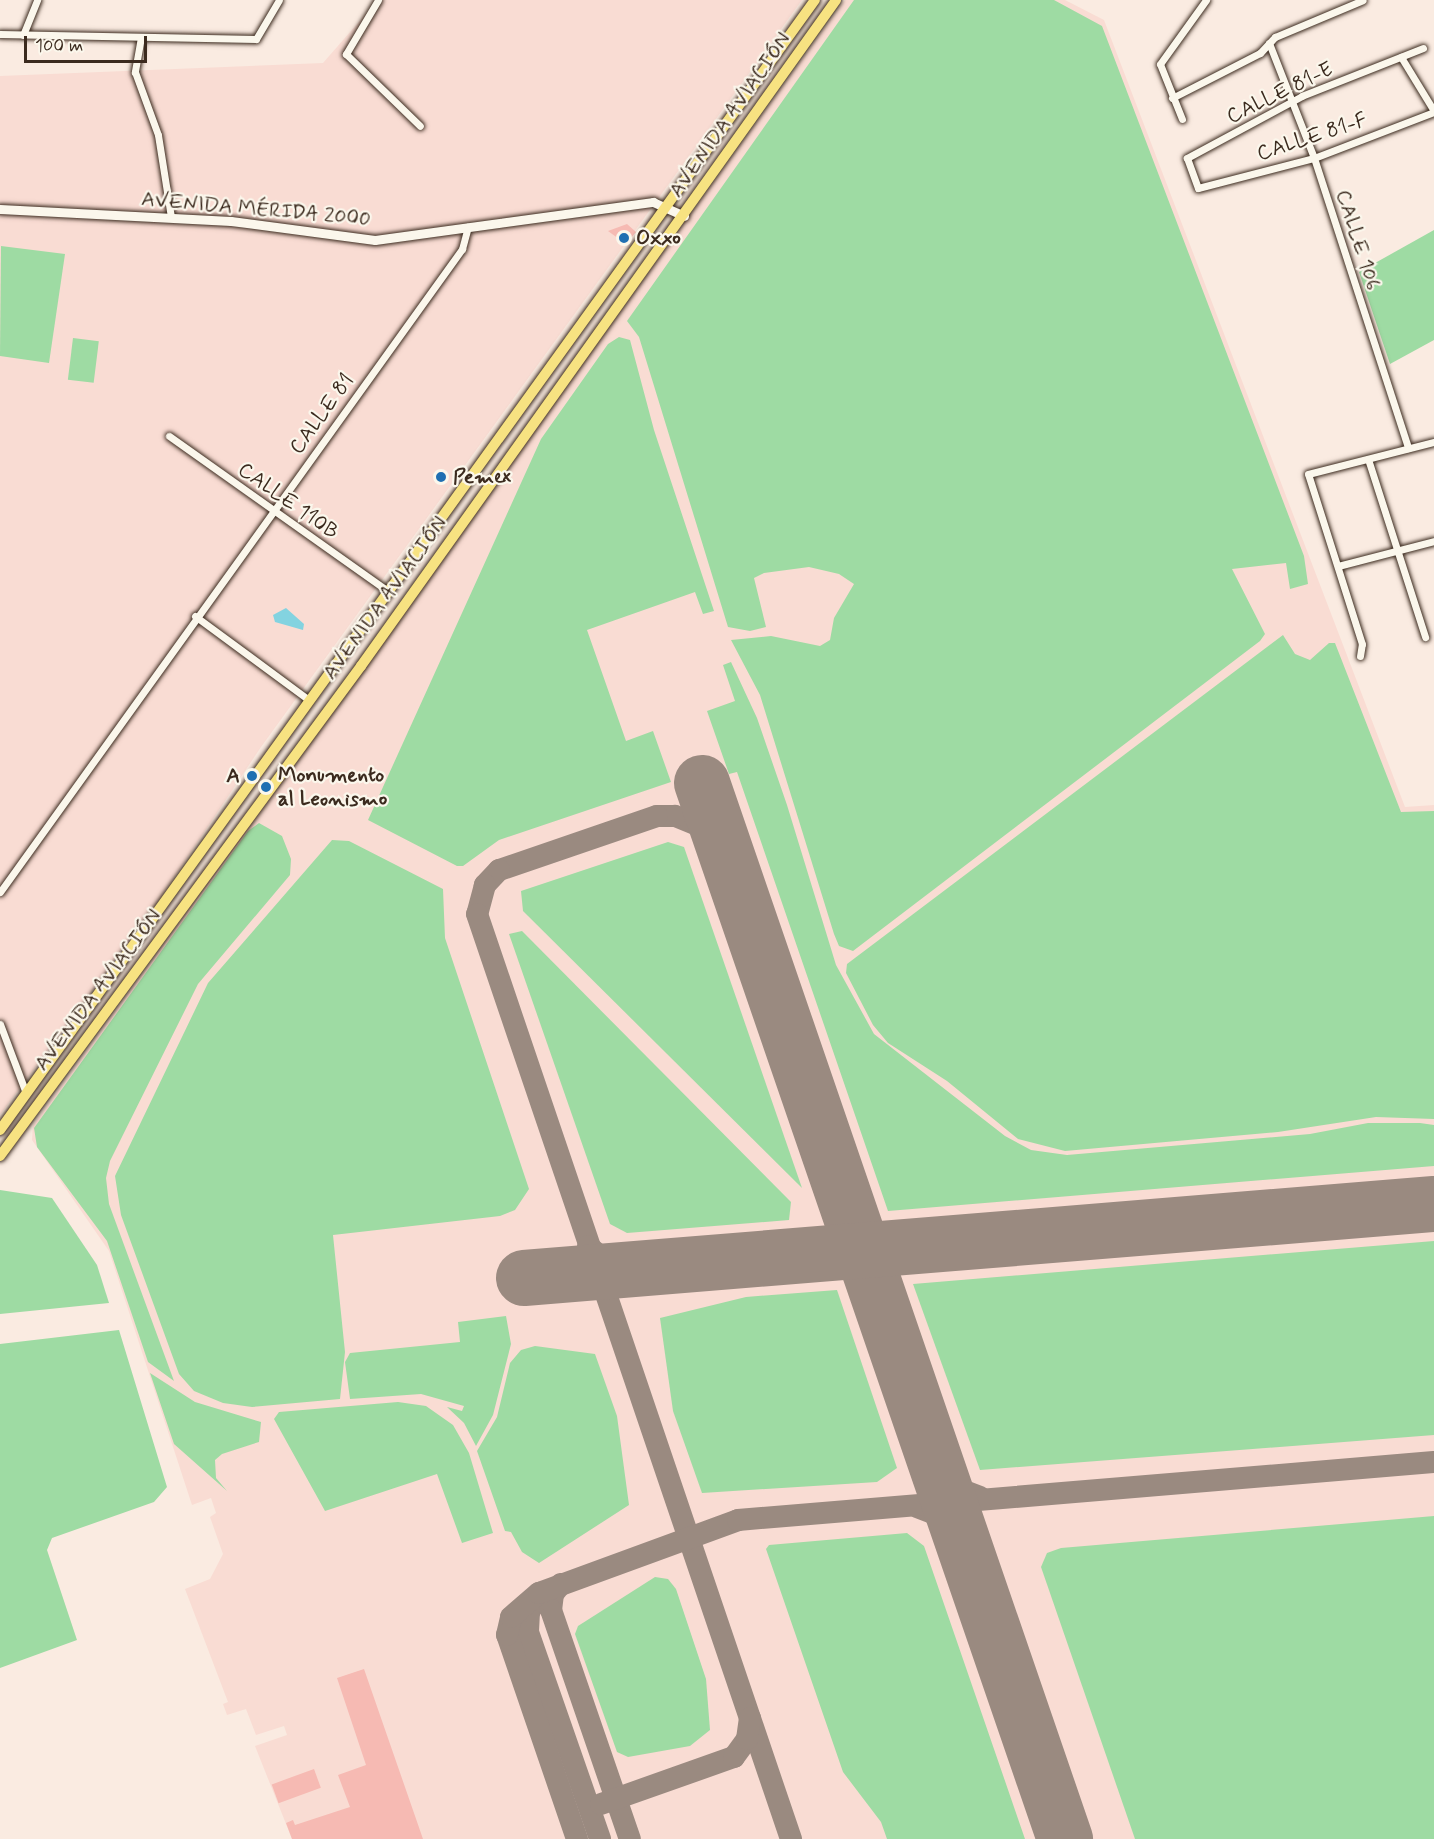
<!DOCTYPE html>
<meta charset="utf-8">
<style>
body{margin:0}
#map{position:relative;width:1434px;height:1839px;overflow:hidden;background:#faebe1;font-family:Mynerve,sans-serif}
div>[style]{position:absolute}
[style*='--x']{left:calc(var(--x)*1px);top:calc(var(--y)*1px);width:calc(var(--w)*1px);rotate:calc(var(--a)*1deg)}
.built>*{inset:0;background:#f9dcd3}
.green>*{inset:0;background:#9edba3;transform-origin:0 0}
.water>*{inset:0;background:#83d3e0}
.taxiway>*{height:22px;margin:-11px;padding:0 11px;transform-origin:11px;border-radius:11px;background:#9a8a80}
.runway>*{height:56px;margin:-28px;padding:0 28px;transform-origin:28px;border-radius:28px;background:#9a8a80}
.building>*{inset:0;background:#f6bab3;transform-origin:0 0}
.roads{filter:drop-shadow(0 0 2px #3b2a1e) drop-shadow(0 0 2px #3b2a1e)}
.street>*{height:7px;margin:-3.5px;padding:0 3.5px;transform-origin:3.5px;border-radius:3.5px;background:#fbf7ec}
.secondary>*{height:9px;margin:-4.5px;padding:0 4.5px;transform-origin:4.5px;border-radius:4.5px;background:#fbf7ec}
.primary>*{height:10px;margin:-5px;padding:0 5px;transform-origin:5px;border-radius:5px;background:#f7e281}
.dots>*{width:16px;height:16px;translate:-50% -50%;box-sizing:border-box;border:3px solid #fbf7ec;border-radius:50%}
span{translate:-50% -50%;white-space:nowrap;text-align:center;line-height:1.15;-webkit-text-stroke:4.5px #fbf7ec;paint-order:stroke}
.street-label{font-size:21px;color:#3b2a1e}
.poi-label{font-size:21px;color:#3b2a1e;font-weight:700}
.left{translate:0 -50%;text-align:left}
.right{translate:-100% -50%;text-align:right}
.scale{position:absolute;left:24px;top:36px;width:123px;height:27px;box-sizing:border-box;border:3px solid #3b2a1e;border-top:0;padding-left:8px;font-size:18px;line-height:21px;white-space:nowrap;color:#3b2a1e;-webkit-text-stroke:4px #fbf7ec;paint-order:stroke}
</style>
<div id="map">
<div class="built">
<div style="clip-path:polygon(378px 0,802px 0,261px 747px,153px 909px,0 1115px,0 76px,323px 63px)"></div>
<div style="clip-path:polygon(845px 0,1065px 0,1104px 20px,1405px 807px,1434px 805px,1434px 1839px,292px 1839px,255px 1746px,287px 1735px,284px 1726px,256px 1735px,246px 1709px,227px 1715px,223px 1704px,228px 1702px,185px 1589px,210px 1579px,223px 1554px,210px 1517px,216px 1513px,211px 1498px,192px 1505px,109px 1251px,32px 1140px,33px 1125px)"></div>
</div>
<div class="green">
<div style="clip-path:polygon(854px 0,1054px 0,1102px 26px,1304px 556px,1308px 584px,1290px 589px,1286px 563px,1232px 569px,1265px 634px,1260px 641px,853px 951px,839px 946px,834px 934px,760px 695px,731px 640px,771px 636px,820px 646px,830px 640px,834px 618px,854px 584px,839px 574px,809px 567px,764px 573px,754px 578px,766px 627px,750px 631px,728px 627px,639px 337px,627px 321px)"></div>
<div style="clip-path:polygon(1434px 230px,1434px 340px,1390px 364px,1359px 272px)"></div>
<div style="clip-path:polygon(1px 246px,65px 254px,49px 363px,0 356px)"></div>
<div style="clip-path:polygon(619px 337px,630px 340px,654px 430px,714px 611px,703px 614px,695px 592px,587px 630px,626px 741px,653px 731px,671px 782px,499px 840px,463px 866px,457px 866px,368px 820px,541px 439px,608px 344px)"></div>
<div style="left:73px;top:338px;width:26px;height:42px;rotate:7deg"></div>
<div style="clip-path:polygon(1283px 635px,1295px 654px,1310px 660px,1329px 643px,1335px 643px,1401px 812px,1434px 811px,1434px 1119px,1376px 1117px,1278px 1132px,1065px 1151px,1018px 1139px,947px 1081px,888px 1043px,873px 1025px,846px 973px,847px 964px)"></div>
<div style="clip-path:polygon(731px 662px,757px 718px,787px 805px,836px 965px,874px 1034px,1005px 1136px,1031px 1150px,1067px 1155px,1310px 1134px,1368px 1123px,1420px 1123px,1434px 1125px,1434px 1166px,888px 1211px,737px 772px,729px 774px,707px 711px,735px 701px,723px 665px)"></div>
<div style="clip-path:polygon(259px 823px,282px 836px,291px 859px,290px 875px,198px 984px,110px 1161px,106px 1178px,109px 1204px,174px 1381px,148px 1362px,107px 1241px,37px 1147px,34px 1128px,248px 831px)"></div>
<div style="clip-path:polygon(332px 840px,349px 841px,443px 889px,445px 938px,529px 1189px,515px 1210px,500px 1216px,333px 1235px,345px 1352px,340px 1399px,252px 1407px,223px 1403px,194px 1391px,179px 1374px,121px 1215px,115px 1176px,208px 983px)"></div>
<div style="clip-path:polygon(668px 842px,684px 847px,802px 1188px,523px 911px,521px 891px)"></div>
<div style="clip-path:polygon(522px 931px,791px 1202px,789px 1220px,627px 1233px,610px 1224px,509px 934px)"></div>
<div style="clip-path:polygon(0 1190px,52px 1198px,97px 1265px,109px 1303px,0 1314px)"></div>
<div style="clip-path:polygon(1434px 1241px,1434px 1435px,980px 1470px,913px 1284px)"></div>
<div style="clip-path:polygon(837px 1290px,897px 1468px,877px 1482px,702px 1493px,673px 1411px,660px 1318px,746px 1297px)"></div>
<div style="clip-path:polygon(506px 1316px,511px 1344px,493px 1415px,476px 1446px,464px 1423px,447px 1407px,462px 1411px,464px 1406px,421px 1394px,350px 1399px,345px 1362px,350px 1353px,460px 1342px,458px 1322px)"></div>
<div style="clip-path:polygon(119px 1330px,167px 1487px,154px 1502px,52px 1538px,47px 1550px,77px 1640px,0 1668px,0 1344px)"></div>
<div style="clip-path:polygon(535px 1346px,595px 1354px,617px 1416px,629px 1505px,539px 1563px,522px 1552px,511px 1532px,505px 1531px,477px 1451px,497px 1417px,510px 1363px,521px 1350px)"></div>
<div style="clip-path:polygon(150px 1373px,195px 1402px,261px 1422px,259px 1442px,222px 1454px,215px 1460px,216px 1478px,227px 1491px,174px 1444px)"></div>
<div style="clip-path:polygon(398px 1402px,426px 1406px,453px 1425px,469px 1453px,493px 1533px,462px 1543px,437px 1474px,325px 1511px,274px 1419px,279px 1412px)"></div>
<div style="clip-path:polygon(1434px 1516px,1434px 1839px,1135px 1839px,1041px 1567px,1047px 1553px,1061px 1548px)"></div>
<div style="clip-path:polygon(907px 1533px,924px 1546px,1025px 1839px,887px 1839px,881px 1822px,843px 1772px,766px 1549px,769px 1545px)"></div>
<div style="clip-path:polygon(655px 1577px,668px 1579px,676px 1589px,706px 1679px,710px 1730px,690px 1746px,628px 1757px,617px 1752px,575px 1634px,578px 1626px)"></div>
</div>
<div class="water">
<div style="clip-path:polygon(286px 608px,304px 624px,303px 630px,275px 622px,273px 615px)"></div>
</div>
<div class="taxiway">
<div style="--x:727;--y:857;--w:41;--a:-131.1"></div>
<div style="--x:700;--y:826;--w:27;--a:-158"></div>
<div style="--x:675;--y:816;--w:18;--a:180"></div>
<div style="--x:657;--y:816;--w:167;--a:161.1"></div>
<div style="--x:499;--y:870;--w:21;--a:133"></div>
<div style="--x:485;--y:885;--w:30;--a:105"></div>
<div style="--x:477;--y:914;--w:977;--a:71.25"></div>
<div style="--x:588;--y:1246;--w:25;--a:40"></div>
<div style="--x:607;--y:1262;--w:31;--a:13"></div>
<div style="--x:937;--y:1467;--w:26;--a:50"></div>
<div style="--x:954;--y:1487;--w:28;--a:21"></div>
<div style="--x:917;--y:1507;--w:28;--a:21"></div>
<div style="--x:943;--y:1517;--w:30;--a:50"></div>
<div style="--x:561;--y:1584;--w:13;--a:129"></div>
<div style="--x:553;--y:1594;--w:16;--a:97"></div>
<div style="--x:551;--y:1610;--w:242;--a:71"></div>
<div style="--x:538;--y:1597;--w:17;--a:121"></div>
<div style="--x:529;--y:1612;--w:20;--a:93"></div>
<div style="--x:528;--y:1632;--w:219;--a:70.8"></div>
<div style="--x:601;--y:1804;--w:141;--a:-19.5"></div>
<div style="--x:734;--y:1757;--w:22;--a:-54"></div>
<div style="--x:747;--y:1739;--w:21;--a:-82"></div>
<div style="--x:577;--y:1839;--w:216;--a:-108.9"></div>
<div style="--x:507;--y:1635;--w:18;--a:-77"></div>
<div style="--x:511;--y:1617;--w:37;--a:-41"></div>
<div style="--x:539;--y:1593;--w:212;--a:-20.1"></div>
<div style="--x:738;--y:1520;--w:698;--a:-4.76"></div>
</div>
<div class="runway">
<div style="--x:702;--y:783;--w:1117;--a:71.03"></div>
<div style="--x:524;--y:1278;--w:913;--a:-4.65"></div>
</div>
<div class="building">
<div style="clip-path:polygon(627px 224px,636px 232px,626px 244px,608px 231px)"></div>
<div style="clip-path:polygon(364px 1669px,423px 1839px,292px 1839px,286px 1823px,293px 1820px,295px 1825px,350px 1807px,338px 1775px,366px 1765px,337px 1678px)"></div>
<div style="left:314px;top:1769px;width:20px;height:45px;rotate:70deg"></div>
</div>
<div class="roads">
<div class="street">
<div style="--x:378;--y:0;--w:63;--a:120.7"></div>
<div style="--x:346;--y:54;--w:103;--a:44.2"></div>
<div style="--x:0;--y:34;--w:256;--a:1.1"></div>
<div style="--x:256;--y:39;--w:45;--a:-59.5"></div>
<div style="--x:23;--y:35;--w:38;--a:-68"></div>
<div style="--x:141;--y:37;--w:36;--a:100"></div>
<div style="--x:135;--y:72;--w:67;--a:69.9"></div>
<div style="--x:158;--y:135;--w:83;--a:81"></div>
<div style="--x:1269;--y:43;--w:123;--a:68.6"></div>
<div style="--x:1314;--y:158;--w:305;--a:72"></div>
<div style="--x:1423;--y:48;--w:130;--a:158.4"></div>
<div style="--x:1302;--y:96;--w:131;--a:151.7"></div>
<div style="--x:1187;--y:158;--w:32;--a:70"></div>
<div style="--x:1198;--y:188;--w:120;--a:-14.5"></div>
<div style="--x:1314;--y:158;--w:129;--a:-21"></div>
<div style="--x:1401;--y:57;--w:63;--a:58.6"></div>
<div style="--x:1172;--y:98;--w:99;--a:-27.1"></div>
<div style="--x:1260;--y:53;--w:22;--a:-47"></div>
<div style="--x:1275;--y:37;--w:95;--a:-22.8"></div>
<div style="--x:1182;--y:119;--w:59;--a:-111.8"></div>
<div style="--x:1160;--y:64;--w:79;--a:-54.3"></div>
<div style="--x:169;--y:436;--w:270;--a:35.3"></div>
<div style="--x:1368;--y:459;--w:187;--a:72.2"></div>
<div style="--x:1338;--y:566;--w:99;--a:-14.6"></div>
<div style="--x:195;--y:616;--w:142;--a:36.4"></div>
<div style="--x:1360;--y:656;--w:12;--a:-81"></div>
<div style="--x:1362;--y:644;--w:178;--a:-107.6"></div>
<div style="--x:1308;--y:474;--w:130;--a:-14.3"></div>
<div style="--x:0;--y:892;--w:792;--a:-54.3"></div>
<div style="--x:462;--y:249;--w:23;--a:-75"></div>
<div style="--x:0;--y:1024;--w:74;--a:69.4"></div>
</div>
<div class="secondary">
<div style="--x:0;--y:209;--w:231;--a:3"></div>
<div style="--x:231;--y:221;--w:145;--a:7.5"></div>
<div style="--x:375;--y:240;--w:281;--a:-7.8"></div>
<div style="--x:653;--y:202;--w:34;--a:24"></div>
</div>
<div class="primary">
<div style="--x:0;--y:1130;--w:1393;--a:-54.2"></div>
<div style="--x:0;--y:1156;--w:609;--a:-53.62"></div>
<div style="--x:361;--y:666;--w:818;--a:-54.5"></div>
</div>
</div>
<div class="dots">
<div style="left:624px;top:238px;background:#1f6fb2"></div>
<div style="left:441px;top:477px;background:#1f6fb2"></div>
<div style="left:252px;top:776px;background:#1f6fb2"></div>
<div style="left:266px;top:787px;background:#1f6fb2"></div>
</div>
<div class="street-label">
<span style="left:1280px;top:93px;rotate:-26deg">CALLE 81-E</span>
<span style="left:730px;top:115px;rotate:-55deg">AVENIDA AVIACIÓN</span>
<span style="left:1312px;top:137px;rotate:-18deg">CALLE 81-F</span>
<span style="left:256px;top:209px;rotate:5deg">AVENIDA MÉRIDA 2000</span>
<span style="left:1358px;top:240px;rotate:72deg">CALLE 106</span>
<span style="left:322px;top:414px;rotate:-54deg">CALLE 81</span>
<span style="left:288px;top:501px;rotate:35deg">CALLE 110B</span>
<span style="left:385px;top:598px;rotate:-54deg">AVENIDA AVIACIÓN</span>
<span style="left:98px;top:990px;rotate:-53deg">AVENIDA AVIACIÓN</span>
</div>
<div class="poi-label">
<span class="left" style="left:636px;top:238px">Oxxo</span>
<span class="left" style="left:453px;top:477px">Pemex</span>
<span class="left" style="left:278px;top:787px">Monumento<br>al Leonismo</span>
<span class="right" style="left:240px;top:776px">A</span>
</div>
<div class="scale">100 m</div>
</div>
